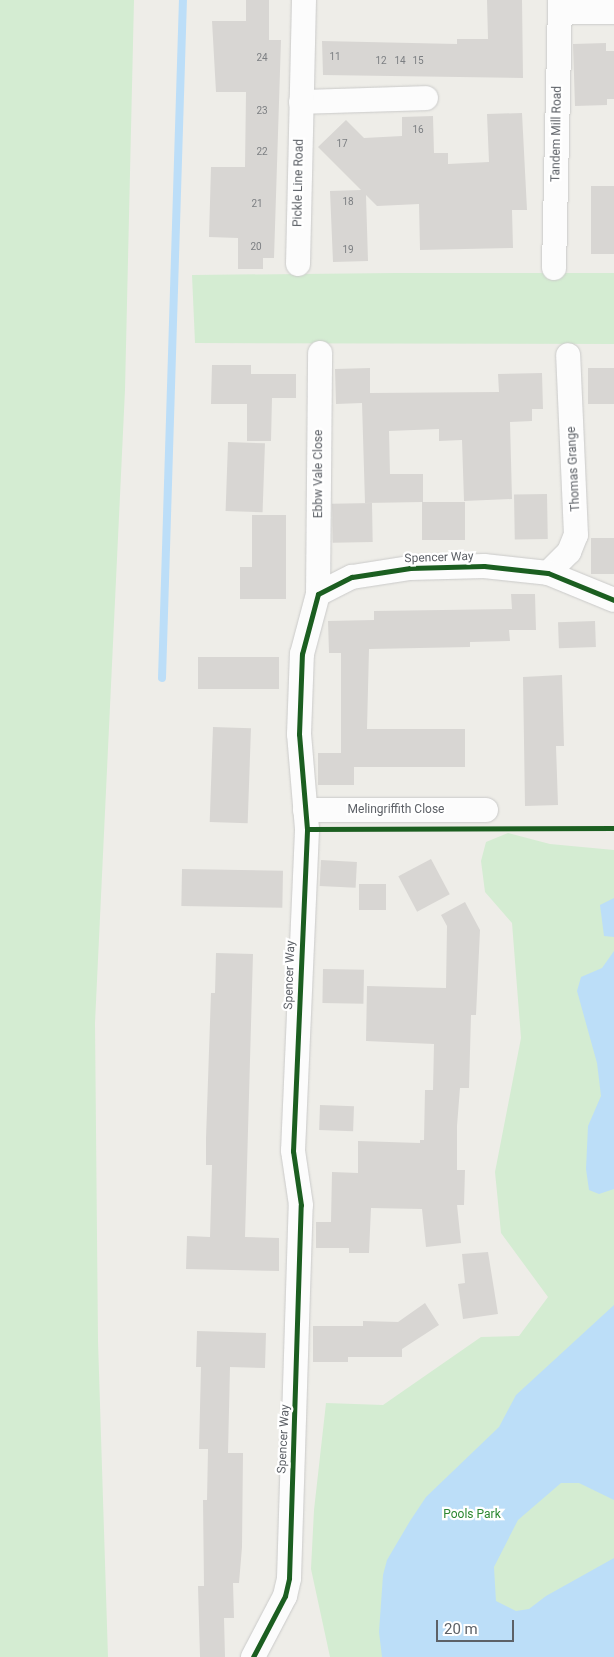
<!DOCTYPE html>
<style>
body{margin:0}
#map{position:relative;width:614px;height:1657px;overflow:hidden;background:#eeede8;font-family:Roboto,sans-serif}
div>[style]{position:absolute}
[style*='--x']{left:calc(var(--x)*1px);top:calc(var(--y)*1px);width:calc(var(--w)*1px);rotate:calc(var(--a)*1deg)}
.green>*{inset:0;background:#d4ecd2}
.water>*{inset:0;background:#bcdef8}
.stream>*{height:8px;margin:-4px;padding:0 4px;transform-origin:4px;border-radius:4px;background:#bcdef8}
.building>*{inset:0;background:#d8d6d3;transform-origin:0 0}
.roads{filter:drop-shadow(0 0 1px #cacac9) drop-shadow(0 0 1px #cacac9)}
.minor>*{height:24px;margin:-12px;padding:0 12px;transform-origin:12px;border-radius:12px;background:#fcfcfc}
.cycleway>*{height:5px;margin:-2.5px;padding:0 2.5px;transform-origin:2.5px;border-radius:2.5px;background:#1b5e20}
span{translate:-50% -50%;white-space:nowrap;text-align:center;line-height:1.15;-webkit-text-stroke:4.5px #fff;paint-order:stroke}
.number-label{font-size:10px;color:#7c7f82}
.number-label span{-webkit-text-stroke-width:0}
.street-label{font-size:12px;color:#5d6167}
.park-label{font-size:12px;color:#2c8731}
.scale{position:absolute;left:436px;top:1620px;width:78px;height:22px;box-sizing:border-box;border:2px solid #5d6167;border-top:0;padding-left:6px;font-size:15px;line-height:18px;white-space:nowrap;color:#5d6167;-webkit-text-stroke:4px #fff;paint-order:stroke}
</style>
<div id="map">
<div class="green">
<div style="clip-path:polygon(0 0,134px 0,125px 390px,95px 1023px,98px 1341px,108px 1657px,0 1657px)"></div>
<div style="clip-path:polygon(395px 273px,614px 273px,614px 344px,195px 343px,192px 275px)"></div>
<div style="clip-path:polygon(508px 833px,550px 844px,614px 850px,614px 1657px,330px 1657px,311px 1569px,314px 1510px,326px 1403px,383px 1405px,481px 1337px,519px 1336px,548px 1297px,501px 1233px,495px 1172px,521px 1038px,512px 923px,485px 892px,481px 861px,486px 842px)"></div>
</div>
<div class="water">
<div style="clip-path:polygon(614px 898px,614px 937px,604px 936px,600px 905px)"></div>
<div style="clip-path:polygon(614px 951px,614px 1189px,599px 1194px,589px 1190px,586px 1169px,588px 1126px,601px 1096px,597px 1063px,577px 991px,581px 977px,602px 968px)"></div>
<div style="clip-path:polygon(614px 1305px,614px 1500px,579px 1483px,561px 1483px,518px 1520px,494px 1567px,496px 1601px,516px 1611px,529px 1609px,546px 1596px,614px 1558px,614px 1657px,382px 1657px,379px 1632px,383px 1575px,387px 1560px,410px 1521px,426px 1497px,499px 1427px,516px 1395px)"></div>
</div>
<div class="stream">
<div style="--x:162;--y:678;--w:678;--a:-88.23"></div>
</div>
<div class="building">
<div style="clip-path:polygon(246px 0,269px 0,269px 40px,281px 40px,274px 258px,263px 258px,263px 269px,238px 269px,238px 238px,209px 237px,211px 167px,245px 167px,246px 92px,216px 92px,212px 21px,246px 21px)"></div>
<div style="clip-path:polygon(487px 0,522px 0,523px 78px,323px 75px,322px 41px,457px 44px,457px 39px,488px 39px)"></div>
<div style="clip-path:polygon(606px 43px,606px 51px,614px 51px,614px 99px,607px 99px,607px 105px,575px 106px,573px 44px)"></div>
<div style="clip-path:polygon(522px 113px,527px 210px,512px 210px,513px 248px,420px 250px,419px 204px,377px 206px,366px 195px,368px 261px,333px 262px,330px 191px,361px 190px,318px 147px,346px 120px,364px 138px,402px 136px,402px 117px,433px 116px,434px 153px,448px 153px,448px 164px,489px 162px,487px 114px)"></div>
<div style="left:614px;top:186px;width:68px;height:23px;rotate:90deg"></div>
<div style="clip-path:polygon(212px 365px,251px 365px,251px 374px,296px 374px,296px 398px,272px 398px,271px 441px,247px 441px,247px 404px,211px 404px)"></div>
<div style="clip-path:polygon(370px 368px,370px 393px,499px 392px,498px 374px,542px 373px,543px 409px,532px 409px,532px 421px,510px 422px,512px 499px,464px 501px,462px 440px,439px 441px,439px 429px,389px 431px,390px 474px,423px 474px,423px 502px,365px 503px,362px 403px,336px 404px,335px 369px)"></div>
<div style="left:614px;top:368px;width:36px;height:26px;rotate:90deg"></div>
<div style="left:228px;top:442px;width:37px;height:69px;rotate:2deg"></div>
<div style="left:547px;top:494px;width:45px;height:33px;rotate:89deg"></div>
<div style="left:465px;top:502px;width:38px;height:43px;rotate:90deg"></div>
<div style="left:372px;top:503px;width:39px;height:40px;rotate:89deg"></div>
<div style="clip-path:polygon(252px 515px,286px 515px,286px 599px,240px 599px,240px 567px,252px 567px)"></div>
<div style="left:614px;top:538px;width:36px;height:23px;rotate:90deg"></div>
<div style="clip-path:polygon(511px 594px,535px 594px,536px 630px,509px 630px,510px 641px,470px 642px,470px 647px,369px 649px,367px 729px,465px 729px,465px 767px,354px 767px,354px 785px,318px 785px,318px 753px,341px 753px,341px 653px,329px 653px,328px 621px,374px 620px,374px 611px,512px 609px)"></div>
<div style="left:595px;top:621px;width:26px;height:37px;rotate:88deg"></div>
<div style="left:198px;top:657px;width:81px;height:32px"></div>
<div style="clip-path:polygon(562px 675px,564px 746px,556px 746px,558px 805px,525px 806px,523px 677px)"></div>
<div style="left:213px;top:727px;width:38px;height:95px;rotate:2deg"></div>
<div style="left:431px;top:859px;width:40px;height:37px;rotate:62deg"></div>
<div style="left:321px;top:860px;width:36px;height:26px;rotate:3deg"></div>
<div style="left:182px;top:869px;width:101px;height:37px;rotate:1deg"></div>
<div style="left:359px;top:884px;width:27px;height:26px"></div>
<div style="clip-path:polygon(465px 902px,480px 930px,476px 1015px,471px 1015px,469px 1088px,460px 1088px,457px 1126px,457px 1170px,465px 1170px,464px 1205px,457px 1205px,461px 1243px,426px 1247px,422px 1209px,371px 1208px,369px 1253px,349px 1253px,349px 1248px,316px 1248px,316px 1222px,331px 1222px,332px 1172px,358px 1173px,358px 1141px,420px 1143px,420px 1140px,424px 1140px,425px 1090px,433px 1090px,434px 1044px,366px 1041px,367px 986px,446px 988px,447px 926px,441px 915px)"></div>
<div style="clip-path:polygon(216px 953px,253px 954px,245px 1237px,279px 1238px,279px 1271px,186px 1269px,187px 1236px,210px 1237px,212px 1165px,206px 1165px,206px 1138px,211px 993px,215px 993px)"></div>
<div style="left:323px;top:969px;width:41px;height:34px;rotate:1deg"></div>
<div style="left:320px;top:1105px;width:34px;height:25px;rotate:2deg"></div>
<div style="clip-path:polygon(488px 1252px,498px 1314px,463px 1319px,458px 1284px,465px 1283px,462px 1254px)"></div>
<div style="clip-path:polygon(425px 1303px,439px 1325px,402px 1349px,402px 1357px,348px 1357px,348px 1362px,313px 1362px,313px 1326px,363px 1326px,363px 1321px,398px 1322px)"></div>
<div style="clip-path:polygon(197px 1331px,266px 1333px,265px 1368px,230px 1367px,228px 1453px,243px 1453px,242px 1547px,239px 1583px,233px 1583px,234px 1618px,224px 1618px,225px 1657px,200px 1657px,198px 1586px,204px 1586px,203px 1500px,207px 1500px,208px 1449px,199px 1449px,201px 1367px,196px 1367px)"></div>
</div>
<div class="roads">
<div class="minor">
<div style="--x:560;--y:12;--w:54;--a:0"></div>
<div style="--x:301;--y:102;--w:125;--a:-1.8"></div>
<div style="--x:298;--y:264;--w:264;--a:-88.7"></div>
<div style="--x:554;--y:268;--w:268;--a:-88.7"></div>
<div style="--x:548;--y:573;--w:30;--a:-45"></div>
<div style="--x:569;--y:552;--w:18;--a:-68"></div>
<div style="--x:576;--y:535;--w:180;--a:-92.5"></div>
<div style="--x:318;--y:594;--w:241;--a:-89.5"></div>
<div style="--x:305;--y:810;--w:181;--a:0"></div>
<div style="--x:253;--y:1657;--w:69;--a:-62.3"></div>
<div style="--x:285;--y:1596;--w:18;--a:-77"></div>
<div style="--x:289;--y:1578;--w:373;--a:-88.2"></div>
<div style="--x:301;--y:1205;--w:55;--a:-98.4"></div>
<div style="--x:293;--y:1151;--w:322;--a:-87.5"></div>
<div style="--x:307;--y:829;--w:95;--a:-94.8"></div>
<div style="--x:299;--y:734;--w:80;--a:-87.9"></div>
<div style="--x:302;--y:654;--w:62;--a:-75.1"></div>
<div style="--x:318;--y:594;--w:38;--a:-27"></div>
<div style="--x:352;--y:577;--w:59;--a:-8.8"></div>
<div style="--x:410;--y:568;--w:74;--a:-1.5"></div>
<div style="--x:484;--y:566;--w:64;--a:6.2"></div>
<div style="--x:548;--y:573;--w:71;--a:22.2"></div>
</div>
</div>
<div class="cycleway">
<div style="--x:307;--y:829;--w:307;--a:-0.2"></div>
<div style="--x:253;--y:1657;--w:69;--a:-62.3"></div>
<div style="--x:285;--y:1596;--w:18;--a:-77"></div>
<div style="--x:289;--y:1578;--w:373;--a:-88.2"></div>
<div style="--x:301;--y:1205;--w:55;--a:-98.4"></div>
<div style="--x:293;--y:1151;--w:322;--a:-87.5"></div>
<div style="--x:307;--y:829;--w:95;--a:-94.8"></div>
<div style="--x:299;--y:734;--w:80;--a:-87.9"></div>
<div style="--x:302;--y:654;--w:62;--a:-75.1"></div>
<div style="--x:318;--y:594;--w:38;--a:-27"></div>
<div style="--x:352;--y:577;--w:59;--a:-8.8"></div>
<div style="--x:410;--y:568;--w:74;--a:-1.5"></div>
<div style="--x:484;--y:566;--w:64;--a:6.2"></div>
<div style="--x:548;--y:573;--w:71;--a:22.2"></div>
</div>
<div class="number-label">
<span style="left:335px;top:57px">11</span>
<span style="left:262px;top:58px">24</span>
<span style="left:381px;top:61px">12</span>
<span style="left:400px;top:61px">14</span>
<span style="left:418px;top:61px">15</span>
<span style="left:262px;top:111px">23</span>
<span style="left:418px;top:130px">16</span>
<span style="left:342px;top:144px">17</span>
<span style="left:262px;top:152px">22</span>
<span style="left:348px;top:202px">18</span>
<span style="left:257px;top:204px">21</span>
<span style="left:256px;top:247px">20</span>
<span style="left:348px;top:250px">19</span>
</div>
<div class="street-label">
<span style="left:557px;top:134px;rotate:-89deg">Tandem Mill Road</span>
<span style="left:299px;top:183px;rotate:-89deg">Pickle Line Road</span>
<span style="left:574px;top:469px;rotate:-93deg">Thomas Grange</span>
<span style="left:319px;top:474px;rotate:-90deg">Ebbw Vale Close</span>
<span style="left:439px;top:558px;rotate:-2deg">Spencer Way</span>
<span style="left:396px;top:810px">Melingriffith Close</span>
<span style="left:290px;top:975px;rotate:-88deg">Spencer Way</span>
<span style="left:284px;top:1439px;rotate:-87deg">Spencer Way</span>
</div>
<div class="park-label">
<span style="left:472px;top:1515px">Pools Park</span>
</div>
<div class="scale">20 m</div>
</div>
